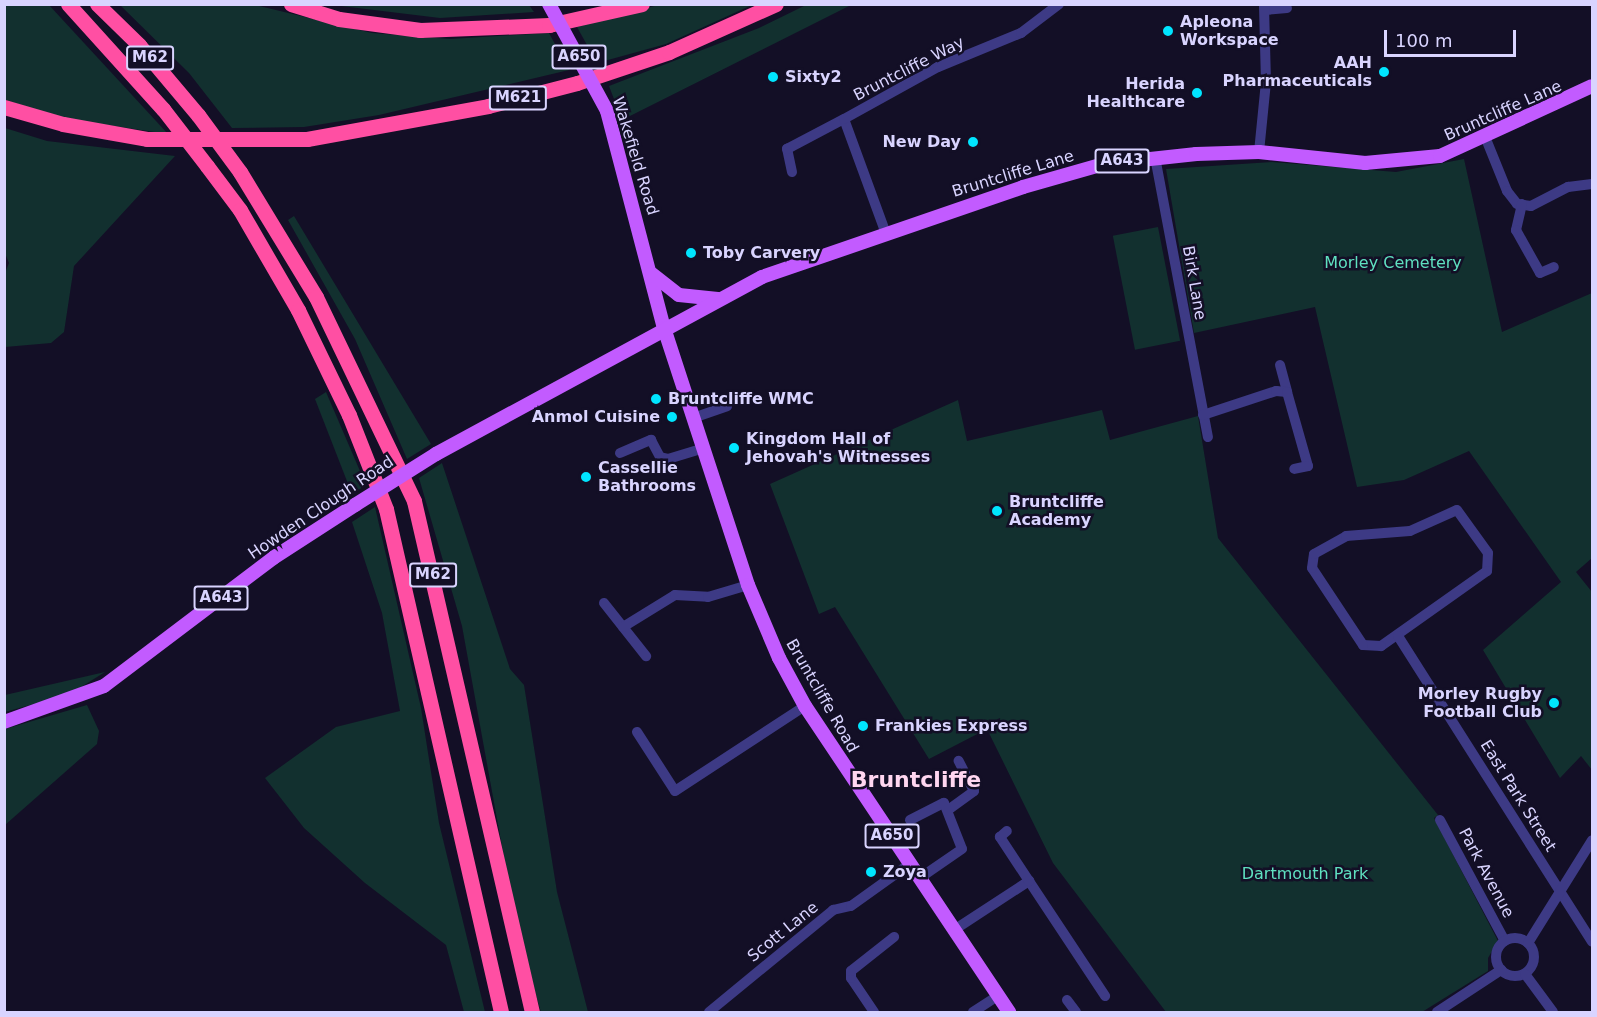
<!DOCTYPE html>
<style>
body{margin:0}
#map{position:relative;width:1597px;height:1017px;overflow:hidden;background:#130f26;font-family:"DejaVu Sans",sans-serif}
div>[style]{position:absolute}
[style*='--x']{left:calc(var(--x)*1px);top:calc(var(--y)*1px);width:calc(var(--w)*1px);rotate:calc(var(--a)*1deg)}
.green>*{inset:0;background:#12302f;transform-origin:0 0}
.minor>*{height:10px;margin:-5px;padding:0 5px;transform-origin:5px;border-radius:5px;background:#3d3a85}
.minor>.ring{margin:-5px;padding:0;box-sizing:content-box;background:none;border:10px solid #3d3a85;border-radius:50%}
.major>*{height:14px;margin:-7px;padding:0 7px;transform-origin:7px;border-radius:7px;background:#c25bff}
.highway>*{height:15px;margin:-7.5px;padding:0 7.5px;transform-origin:7.5px;border-radius:7.5px;background:#ff4fa3}
.major-bridge>*{height:14px;margin:-7px;padding:0 7px;transform-origin:7px;border-radius:7px;background:#c25bff}
.highway-bridge>*{height:15px;margin:-7.5px;padding:0 7.5px;transform-origin:7.5px;border-radius:7.5px;background:#ff4fa3}
.dots>*{width:16px;height:16px;translate:-50% -50%;box-sizing:border-box;border:3px solid #130f26;border-radius:50%}
span{translate:-50% -50%;white-space:nowrap;text-align:center;line-height:1.15;-webkit-text-stroke:5px #130f26;paint-order:stroke}
.shield-label span{padding:2px 4px;background:#130f26;border:2px solid;border-radius:4px;-webkit-text-stroke-width:0}
.shield-label{font-size:15px;color:#d9d4ff;font-weight:700}
.poi-label{font-size:16px;color:#d9d4ff;font-weight:700}
.left{translate:0 -50%;text-align:left}
.right{translate:-100% -50%;text-align:right}
.street-label{font-size:16px;color:#d9d4ff}
.park-label{font-size:16px;color:#5fe0c0}
.district-label{font-size:22px;color:#ffd6f0;font-weight:700}
.frame{position:absolute;inset:0;border:6px solid #d9d4ff;pointer-events:none}
.scale{position:absolute;left:1384px;top:30px;width:132px;height:27px;box-sizing:border-box;border:3px solid #d9d4ff;border-top:0;padding-left:8px;font-size:18px;line-height:21px;white-space:nowrap;color:#d9d4ff;-webkit-text-stroke:4px #130f26;paint-order:stroke}
</style>
<div id="map">
<div class="green">
<div style="clip-path:polygon(5px 5px,49px 5px,168px 134px,67px 119px,5px 100px)"></div>
<div style="clip-path:polygon(120px 5px,255px 5px,372px 33px,450px 39px,549px 33px,569px 70px,379px 115px,304px 127px,232px 128px,189px 73px)"></div>
<div style="clip-path:polygon(529px 5px,534px 12px,440px 18px,333px 5px)"></div>
<div style="clip-path:polygon(658px 5px,752px 5px,666px 44px,597px 63px,577px 27px)"></div>
<div style="clip-path:polygon(806px 5px,851px 5px,622px 120px,609px 86px,759px 28px)"></div>
<div style="clip-path:polygon(5px 128px,47px 141px,175px 156px,74px 266px,64px 332px,51px 343px,5px 347px,5px 273px,9px 263px,4px 251px)"></div>
<div style="clip-path:polygon(1464px 159px,1502px 332px,1592px 293px,1592px 558px,1576px 572px,1592px 592px,1592px 770px,1581px 756px,1560px 778px,1483px 650px,1561px 582px,1469px 451px,1404px 480px,1357px 487px,1315px 307px,1194px 333px,1166px 169px,1272px 162px,1396px 172px)"></div>
<div style="clip-path:polygon(294px 216px,431px 444px,407px 459px,355px 339px,288px 220px)"></div>
<div style="left:1158px;top:227px;width:116px;height:46px;rotate:79deg"></div>
<div style="clip-path:polygon(326px 392px,366px 485px,352px 494px,315px 399px)"></div>
<div style="clip-path:polygon(958px 400px,967px 441px,1102px 410px,1110px 440px,1198px 416px,1218px 538px,1438px 815px,1434px 818px,1498px 941px,1488px 958px,1488px 971px,1422px 1012px,1166px 1012px,1053px 863px,987px 729px,929px 759px,835px 607px,819px 614px,770px 484px)"></div>
<div style="clip-path:polygon(442px 463px,510px 669px,524px 685px,557px 892px,588px 1012px,541px 1012px,535px 992px,505px 863px,462px 626px,419px 478px)"></div>
<div style="clip-path:polygon(375px 507px,421px 708px,439px 823px,485px 1012px,464px 1012px,446px 945px,365px 883px,304px 828px,265px 778px,336px 727px,400px 711px,382px 613px,352px 522px)"></div>
<div style="clip-path:polygon(105px 672px,70px 694px,5px 712px,5px 695px)"></div>
<div style="clip-path:polygon(87px 705px,99px 731px,97px 744px,5px 825px,5px 729px)"></div>
</div>
<div class="minor">
<div style="--x:1265;--y:10;--w:22;--a:-5"></div>
<div style="--x:1486;--y:139;--w:56;--a:68"></div>
<div style="--x:1507;--y:191;--w:16;--a:52"></div>
<div style="--x:1517;--y:204;--w:14;--a:8"></div>
<div style="--x:1531;--y:206;--w:42;--a:-27.2"></div>
<div style="--x:1568;--y:187;--w:24;--a:-7"></div>
<div style="--x:1259;--y:152;--w:70;--a:-84.3"></div>
<div style="--x:1266;--y:82;--w:78;--a:-91.5"></div>
<div style="--x:1155;--y:157;--w:285;--a:79.3"></div>
<div style="--x:792;--y:172;--w:24;--a:-102"></div>
<div style="--x:787;--y:149;--w:64;--a:-27.8"></div>
<div style="--x:1522;--y:204;--w:27;--a:103"></div>
<div style="--x:1516;--y:230;--w:49;--a:60.8"></div>
<div style="--x:1540;--y:273;--w:15;--a:-23"></div>
<div style="--x:885;--y:231;--w:119;--a:-110.1"></div>
<div style="--x:844;--y:119;--w:107;--a:-29"></div>
<div style="--x:938;--y:67;--w:90;--a:-22.3"></div>
<div style="--x:1021;--y:33;--w:48;--a:-37.3"></div>
<div style="--x:1280;--y:365;--w:28;--a:75"></div>
<div style="--x:1203;--y:415;--w:77;--a:-18.2"></div>
<div style="--x:1276;--y:391;--w:11;--a:5"></div>
<div style="--x:1287;--y:392;--w:77;--a:74.2"></div>
<div style="--x:1308;--y:466;--w:14;--a:168"></div>
<div style="--x:693;--y:418;--w:36;--a:-19"></div>
<div style="--x:620;--y:453;--w:34;--a:-23"></div>
<div style="--x:651;--y:440;--w:19;--a:62"></div>
<div style="--x:660;--y:457;--w:8;--a:14"></div>
<div style="--x:668;--y:459;--w:37;--a:-17"></div>
<div style="--x:1457;--y:510;--w:53;--a:54.2"></div>
<div style="--x:1488;--y:553;--w:18;--a:93"></div>
<div style="--x:1487;--y:571;--w:130;--a:144.7"></div>
<div style="--x:1381;--y:646;--w:18;--a:-177"></div>
<div style="--x:1363;--y:645;--w:92;--a:-123.5"></div>
<div style="--x:1312;--y:568;--w:14;--a:-82"></div>
<div style="--x:1314;--y:554;--w:37;--a:-29"></div>
<div style="--x:1346;--y:536;--w:64;--a:-4.5"></div>
<div style="--x:1410;--y:531;--w:51;--a:-24.1"></div>
<div style="--x:604;--y:603;--w:68;--a:51.6"></div>
<div style="--x:623;--y:627;--w:61;--a:-31.6"></div>
<div style="--x:675;--y:595;--w:33;--a:3"></div>
<div style="--x:708;--y:597;--w:42;--a:-16.7"></div>
<div style="--x:1398;--y:636;--w:362;--a:57.6"></div>
<div style="--x:637;--y:732;--w:70;--a:57.2"></div>
<div style="--x:675;--y:791;--w:155;--a:-33.2"></div>
<div style="--x:948;--y:810;--w:32;--a:-36"></div>
<div style="--x:974;--y:791;--w:34;--a:-117"></div>
<div style="--x:910;--y:820;--w:38;--a:-27"></div>
<div style="--x:944;--y:803;--w:49;--a:68.6"></div>
<div style="--x:962;--y:849;--w:51;--a:145.4"></div>
<div style="--x:1440;--y:820;--w:137;--a:61.8"></div>
<div style="--x:1029;--y:881;--w:138;--a:56.5"></div>
<div style="--x:954;--y:930;--w:90;--a:-33.2"></div>
<div style="--x:1029;--y:881;--w:53;--a:-123.4"></div>
<div style="--x:1000;--y:837;--w:9;--a:-41"></div>
<div class="ring" style="left:1496px;top:938px;width:28px;height:28px"></div>
<div style="--x:1528;--y:943;--w:121;--a:-58.1"></div>
<div style="--x:1525;--y:974;--w:47;--a:53.6"></div>
<div style="--x:1067;--y:1000;--w:15;--a:53"></div>
<div style="--x:709;--y:1012;--w:161;--a:-39.4"></div>
<div style="--x:833;--y:910;--w:18;--a:-13"></div>
<div style="--x:851;--y:906;--w:74;--a:-35.6"></div>
<div style="--x:874;--y:1012;--w:41;--a:-124.1"></div>
<div style="--x:851;--y:978;--w:7;--a:-90"></div>
<div style="--x:851;--y:971;--w:55;--a:-38.3"></div>
<div style="--x:973;--y:1012;--w:30;--a:-33"></div>
<div style="--x:1437;--y:1012;--w:77;--a:-33.3"></div>
</div>
<div class="major">
<div style="--x:607;--y:111;--w:224;--a:75.3"></div>
<div style="--x:664;--y:328;--w:270;--a:71.9"></div>
<div style="--x:748;--y:585;--w:79;--a:67"></div>
<div style="--x:779;--y:658;--w:55;--a:61.6"></div>
<div style="--x:805;--y:706;--w:368;--a:56.3"></div>
<div style="--x:652;--y:274;--w:34;--a:38"></div>
<div style="--x:679;--y:295;--w:39;--a:6"></div>
<div style="--x:436;--y:454;--w:371;--a:-28.5"></div>
<div style="--x:762;--y:277;--w:276;--a:-19"></div>
<div style="--x:1023;--y:187;--w:84;--a:-15.9"></div>
<div style="--x:1104;--y:164;--w:93;--a:-6.2"></div>
<div style="--x:1196;--y:154;--w:63;--a:-1.8"></div>
<div style="--x:1259;--y:152;--w:107;--a:5.9"></div>
<div style="--x:1365;--y:163;--w:75;--a:-5.3"></div>
<div style="--x:1440;--y:156;--w:167;--a:-24.7"></div>
<div style="--x:4;--y:722;--w:106;--a:-19.8"></div>
<div style="--x:104;--y:686;--w:212;--a:-37.1"></div>
<div style="--x:273;--y:558;--w:98;--a:-32.9"></div>
</div>
<div class="highway">
<div style="--x:68;--y:4;--w:142;--a:47.9"></div>
<div style="--x:97;--y:4;--w:59;--a:44.3"></div>
<div style="--x:139;--y:45;--w:92;--a:49.9"></div>
<div style="--x:291;--y:4;--w:50;--a:17.4"></div>
<div style="--x:339;--y:19;--w:82;--a:7.7"></div>
<div style="--x:420;--y:30;--w:129;--a:-2.2"></div>
<div style="--x:549;--y:25;--w:95;--a:-12.7"></div>
<div style="--x:4;--y:107;--w:61;--a:16.1"></div>
<div style="--x:63;--y:124;--w:85;--a:10.1"></div>
<div style="--x:147;--y:139;--w:160;--a:0"></div>
<div style="--x:307;--y:139;--w:184;--a:-10.3"></div>
<div style="--x:488;--y:106;--w:92;--a:-14.5"></div>
<div style="--x:577;--y:83;--w:97;--a:-18.6"></div>
<div style="--x:669;--y:52;--w:117;--a:-24.2"></div>
<div style="--x:207;--y:166;--w:55;--a:53.1"></div>
<div style="--x:240;--y:210;--w:116;--a:59.9"></div>
<div style="--x:298;--y:310;--w:117;--a:64.1"></div>
<div style="--x:349;--y:415;--w:101;--a:68.5"></div>
<div style="--x:386;--y:509;--w:516;--a:77.12"></div>
<div style="--x:240;--y:172;--w:146;--a:58.7"></div>
<div style="--x:316;--y:297;--w:226;--a:64.3"></div>
<div style="--x:414;--y:501;--w:524;--a:77"></div>
</div>
<div class="major-bridge">
<div style="--x:549;--y:4;--w:122;--a:61.5"></div>
<div style="--x:355;--y:505;--w:96;--a:-32.2"></div>
</div>
<div class="highway-bridge">
<div style="--x:163;--y:109;--w:72;--a:52.3"></div>
<div style="--x:198;--y:115;--w:71;--a:53.6"></div>
</div>
<div class="dots">
<div style="left:1168px;top:31px;background:#00e5ff"></div>
<div style="left:1384px;top:72px;background:#00e5ff"></div>
<div style="left:773px;top:77px;background:#00e5ff"></div>
<div style="left:1197px;top:93px;background:#00e5ff"></div>
<div style="left:973px;top:142px;background:#00e5ff"></div>
<div style="left:691px;top:253px;background:#00e5ff"></div>
<div style="left:656px;top:399px;background:#00e5ff"></div>
<div style="left:672px;top:417px;background:#00e5ff"></div>
<div style="left:734px;top:448px;background:#00e5ff"></div>
<div style="left:586px;top:477px;background:#00e5ff"></div>
<div style="left:997px;top:511px;background:#00e5ff"></div>
<div style="left:1554px;top:703px;background:#00e5ff"></div>
<div style="left:863px;top:726px;background:#00e5ff"></div>
<div style="left:871px;top:872px;background:#00e5ff"></div>
</div>
<div class="shield-label">
<span style="left:579px;top:57px">A650</span>
<span style="left:150px;top:58px">M62</span>
<span style="left:518px;top:98px">M621</span>
<span style="left:1122px;top:161px">A643</span>
<span style="left:433px;top:575px">M62</span>
<span style="left:221px;top:598px">A643</span>
<span style="left:892px;top:836px">A650</span>
</div>
<div class="poi-label">
<span class="left" style="left:1180px;top:31px">Apleona<br>Workspace</span>
<span class="right" style="left:1372px;top:72px">AAH<br>Pharmaceuticals</span>
<span class="left" style="left:785px;top:77px">Sixty2</span>
<span class="right" style="left:1185px;top:93px">Herida<br>Healthcare</span>
<span class="right" style="left:961px;top:142px">New Day</span>
<span class="left" style="left:703px;top:253px">Toby Carvery</span>
<span class="left" style="left:668px;top:399px">Bruntcliffe WMC</span>
<span class="right" style="left:660px;top:417px">Anmol Cuisine</span>
<span class="left" style="left:746px;top:448px">Kingdom Hall of<br>Jehovah's Witnesses</span>
<span class="left" style="left:598px;top:477px">Cassellie<br>Bathrooms</span>
<span class="left" style="left:1009px;top:511px">Bruntcliffe<br>Academy</span>
<span class="right" style="left:1542px;top:703px">Morley Rugby<br>Football Club</span>
<span class="left" style="left:875px;top:726px">Frankies Express</span>
<span class="left" style="left:883px;top:872px">Zoya</span>
</div>
<div class="street-label">
<span style="left:909px;top:69px;rotate:-27deg">Bruntcliffe Way</span>
<span style="left:1503px;top:111px;rotate:-24deg">Bruntcliffe Lane</span>
<span style="left:635px;top:156px;rotate:73deg">Wakefield Road</span>
<span style="left:1013px;top:174px;rotate:-17deg">Bruntcliffe Lane</span>
<span style="left:1194px;top:283px;rotate:80deg">Birk Lane</span>
<span style="left:321px;top:508px;rotate:-34deg">Howden Clough Road</span>
<span style="left:822px;top:696px;rotate:60deg">Bruntcliffe Road</span>
<span style="left:1518px;top:796px;rotate:58deg">East Park Street</span>
<span style="left:1486px;top:873px;rotate:62deg">Park Avenue</span>
<span style="left:783px;top:932px;rotate:-39deg">Scott Lane</span>
</div>
<div class="park-label">
<span style="left:1393px;top:263px">Morley Cemetery</span>
<span style="left:1305px;top:874px">Dartmouth Park</span>
</div>
<div class="district-label">
<span style="left:916px;top:780px">Bruntcliffe</span>
</div>
<div class="frame"></div>
<div class="scale">100 m</div>
</div>
